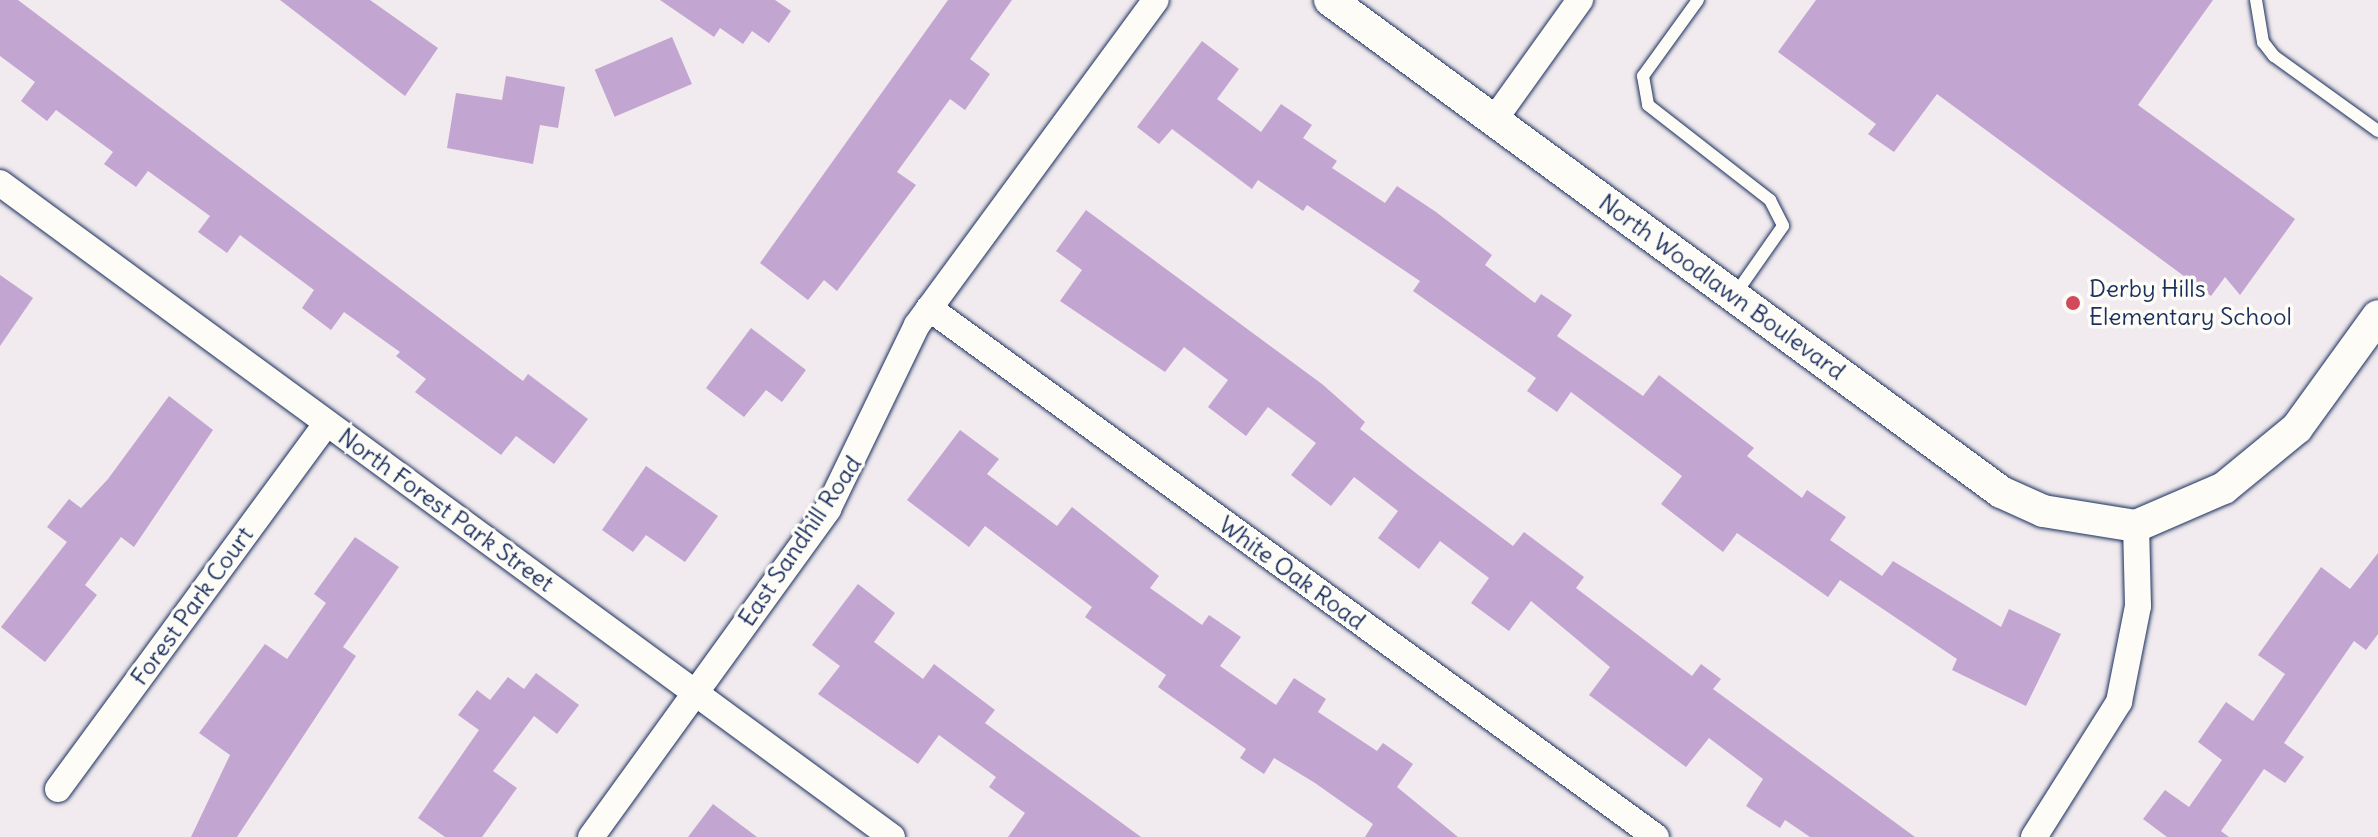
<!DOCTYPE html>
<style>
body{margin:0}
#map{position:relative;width:2378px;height:837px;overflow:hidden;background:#f1ebef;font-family:Delius,sans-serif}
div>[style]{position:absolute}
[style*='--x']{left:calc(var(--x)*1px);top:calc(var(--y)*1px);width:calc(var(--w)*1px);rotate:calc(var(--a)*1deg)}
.building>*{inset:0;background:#c3a5d1;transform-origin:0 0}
.roads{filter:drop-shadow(0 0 2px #1b2f5e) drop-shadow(0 0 2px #1b2f5e)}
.service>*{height:12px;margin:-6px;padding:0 6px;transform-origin:6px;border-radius:6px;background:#fdfcf7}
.minor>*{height:26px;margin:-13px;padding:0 13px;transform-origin:13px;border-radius:13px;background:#fdfcf7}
.tertiary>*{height:32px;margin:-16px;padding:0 16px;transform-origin:16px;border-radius:16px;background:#fdfcf7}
.dots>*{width:22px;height:22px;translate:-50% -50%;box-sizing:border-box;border:4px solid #fdfcf7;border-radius:50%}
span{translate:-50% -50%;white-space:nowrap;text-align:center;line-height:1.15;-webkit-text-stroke:7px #fdfcf7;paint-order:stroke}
.street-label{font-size:24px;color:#1b2f5e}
.poi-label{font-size:24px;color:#1b2f5e}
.left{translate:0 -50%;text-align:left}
</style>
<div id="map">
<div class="building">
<div style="clip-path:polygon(0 0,18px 0,523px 381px,528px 374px,588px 419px,554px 464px,516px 436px,501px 455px,415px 392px,426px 379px,396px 356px,400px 352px,344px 312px,331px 330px,302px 308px,314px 290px,240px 235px,227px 253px,198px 232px,210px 216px,148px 171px,136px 187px,104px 164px,113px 152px,56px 110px,47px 121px,21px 101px,35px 82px,0 56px)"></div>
<div style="clip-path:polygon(280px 0,370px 0,438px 48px,405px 96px)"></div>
<div style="clip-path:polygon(660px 0,775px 0,791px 11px,769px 43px,752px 31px,743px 44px,720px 28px,714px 37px)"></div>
<div style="clip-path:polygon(948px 0,1012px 0,970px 59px,990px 74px,965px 110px,950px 99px,897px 172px,916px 185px,837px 291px,824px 280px,808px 300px,760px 263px)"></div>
<div style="clip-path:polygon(1816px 0,2213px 0,2138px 105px,2295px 219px,2240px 295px,2225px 277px,2211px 296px,1937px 94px,1894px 152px,1868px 134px,1876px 124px,1778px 52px)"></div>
<div style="left:672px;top:37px;width:51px;height:84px;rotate:67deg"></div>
<div style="clip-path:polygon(1202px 41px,1239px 69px,1217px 99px,1261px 132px,1281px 104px,1312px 125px,1303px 138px,1337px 161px,1332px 168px,1385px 203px,1397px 186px,1436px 212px,1492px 255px,1485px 265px,1535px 303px,1541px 294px,1572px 315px,1557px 336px,1643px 396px,1659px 375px,1754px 448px,1747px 456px,1802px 498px,1807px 490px,1846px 517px,1830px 540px,1882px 576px,1893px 561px,2001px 627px,2009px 609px,2061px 634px,2026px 706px,1952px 670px,1957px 659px,1840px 580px,1828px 597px,1737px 533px,1723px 552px,1661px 504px,1682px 476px,1571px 392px,1557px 412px,1527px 391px,1536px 378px,1413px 291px,1420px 281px,1307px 205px,1303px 211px,1258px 180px,1252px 189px,1172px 129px,1159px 144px,1137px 127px)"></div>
<div style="clip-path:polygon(506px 76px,565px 87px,558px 128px,540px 125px,533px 164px,447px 148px,456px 93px,502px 100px)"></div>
<div style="clip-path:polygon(1086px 210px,1322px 384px,1365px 422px,1360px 429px,1417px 474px,1513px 546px,1524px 532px,1584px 577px,1576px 588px,1692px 676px,1701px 664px,1721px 679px,1713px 689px,1915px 837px,1810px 837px,1785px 820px,1780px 828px,1746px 806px,1763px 779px,1709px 738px,1686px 767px,1589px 695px,1610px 667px,1531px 601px,1509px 631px,1471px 603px,1489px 578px,1440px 541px,1419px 569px,1378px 538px,1398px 511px,1354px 477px,1331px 506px,1291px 475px,1316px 443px,1268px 407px,1246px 436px,1208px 407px,1228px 380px,1184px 347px,1165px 372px,1060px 301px,1082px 270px,1056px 251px)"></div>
<div style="clip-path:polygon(0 275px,33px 298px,0 346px)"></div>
<div style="clip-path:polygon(751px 328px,806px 370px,782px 402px,766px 390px,744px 417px,706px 388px)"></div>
<div style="clip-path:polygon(169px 396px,213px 430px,134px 547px,121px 537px,85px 585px,97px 595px,45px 662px,1px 627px,67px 542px,47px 527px,69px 499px,81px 508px,108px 479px)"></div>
<div style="clip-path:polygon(960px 430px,999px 459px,987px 474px,1057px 526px,1072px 507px,1159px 576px,1150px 588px,1202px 625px,1209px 615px,1241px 637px,1220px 666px,1276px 705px,1294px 678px,1326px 699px,1318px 712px,1377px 751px,1383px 743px,1413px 764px,1397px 787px,1458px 837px,1365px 837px,1373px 824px,1315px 783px,1274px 758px,1264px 774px,1240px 758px,1246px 749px,1158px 687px,1166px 675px,1085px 617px,1092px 607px,985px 526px,969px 547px,907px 500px)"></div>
<div style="clip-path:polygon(646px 466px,718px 516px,685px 562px,646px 535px,633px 552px,602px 530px)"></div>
<div style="clip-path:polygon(355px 537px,399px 567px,343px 647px,356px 656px,237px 837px,191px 837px,230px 755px,199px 733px,265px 644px,287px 659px,326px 603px,314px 594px)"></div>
<div style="clip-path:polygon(2378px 553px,2378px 634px,2366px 650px,2354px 641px,2284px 743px,2304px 757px,2285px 783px,2264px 769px,2221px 831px,2229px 837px,2167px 837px,2143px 819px,2165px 790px,2189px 807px,2222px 760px,2198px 742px,2226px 702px,2253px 721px,2285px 674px,2258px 655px,2321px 567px,2350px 589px)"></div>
<div style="clip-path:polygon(858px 584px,895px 613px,874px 642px,923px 679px,934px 664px,995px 710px,985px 723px,1141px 837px,1008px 837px,1025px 813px,989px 787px,996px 777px,939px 735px,918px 764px,818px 694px,840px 666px,812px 645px)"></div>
<div style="clip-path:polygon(536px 673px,579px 705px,557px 734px,534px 716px,493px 771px,517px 788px,482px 837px,445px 837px,418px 818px,479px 730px,458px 715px,477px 690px,490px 700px,508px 677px,524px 689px)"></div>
<div style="clip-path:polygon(713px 804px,757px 837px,688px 837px)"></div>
</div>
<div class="roads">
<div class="service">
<div style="--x:1698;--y:0;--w:94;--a:125.9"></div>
<div style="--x:1643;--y:76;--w:29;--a:80"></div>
<div style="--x:1648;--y:105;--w:155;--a:37.9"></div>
<div style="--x:1770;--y:200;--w:29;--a:63"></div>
<div style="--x:1783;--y:226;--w:85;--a:125"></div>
<div style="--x:2256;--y:0;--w:43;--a:80.5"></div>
<div style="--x:2263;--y:42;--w:18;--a:52"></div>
<div style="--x:2274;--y:56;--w:128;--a:35.8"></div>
</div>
<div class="minor">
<div style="--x:1494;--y:120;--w:148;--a:-54.4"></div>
<div style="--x:0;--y:183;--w:1106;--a:36.25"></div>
<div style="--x:929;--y:308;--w:899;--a:36.04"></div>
<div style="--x:58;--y:789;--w:454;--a:-53.7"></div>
<div style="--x:591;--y:837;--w:405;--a:-54.1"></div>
<div style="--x:828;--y:509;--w:204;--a:-64.2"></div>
<div style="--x:917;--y:325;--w:403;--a:-53.7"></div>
<div style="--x:2034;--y:837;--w:160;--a:-57.8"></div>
<div style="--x:2119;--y:702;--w:98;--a:-78.8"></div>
<div style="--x:2138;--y:606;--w:80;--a:-91.4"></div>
</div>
<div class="tertiary">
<div style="--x:1330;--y:0;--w:832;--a:36.25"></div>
<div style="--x:2001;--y:492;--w:46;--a:24.3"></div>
<div style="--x:2043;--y:511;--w:94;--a:9.2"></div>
<div style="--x:2136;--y:526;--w:96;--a:-23.4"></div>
<div style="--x:2224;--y:488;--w:94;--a:-39.4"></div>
<div style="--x:2297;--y:428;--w:138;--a:-54.1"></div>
</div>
</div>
<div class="dots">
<div style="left:2073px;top:303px;background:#d1495b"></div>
</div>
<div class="street-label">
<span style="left:1722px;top:287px;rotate:36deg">North Woodlawn Boulevard</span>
<span style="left:446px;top:510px;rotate:36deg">North Forest Park Street</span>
<span style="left:800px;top:541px;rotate:-56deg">East Sandhill Road</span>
<span style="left:1292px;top:573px;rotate:36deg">White Oak Road</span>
<span style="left:192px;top:606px;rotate:-54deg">Forest Park Court</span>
</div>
<div class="poi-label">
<span class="left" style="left:2089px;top:303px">Derby Hills<br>Elementary School</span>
</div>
</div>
